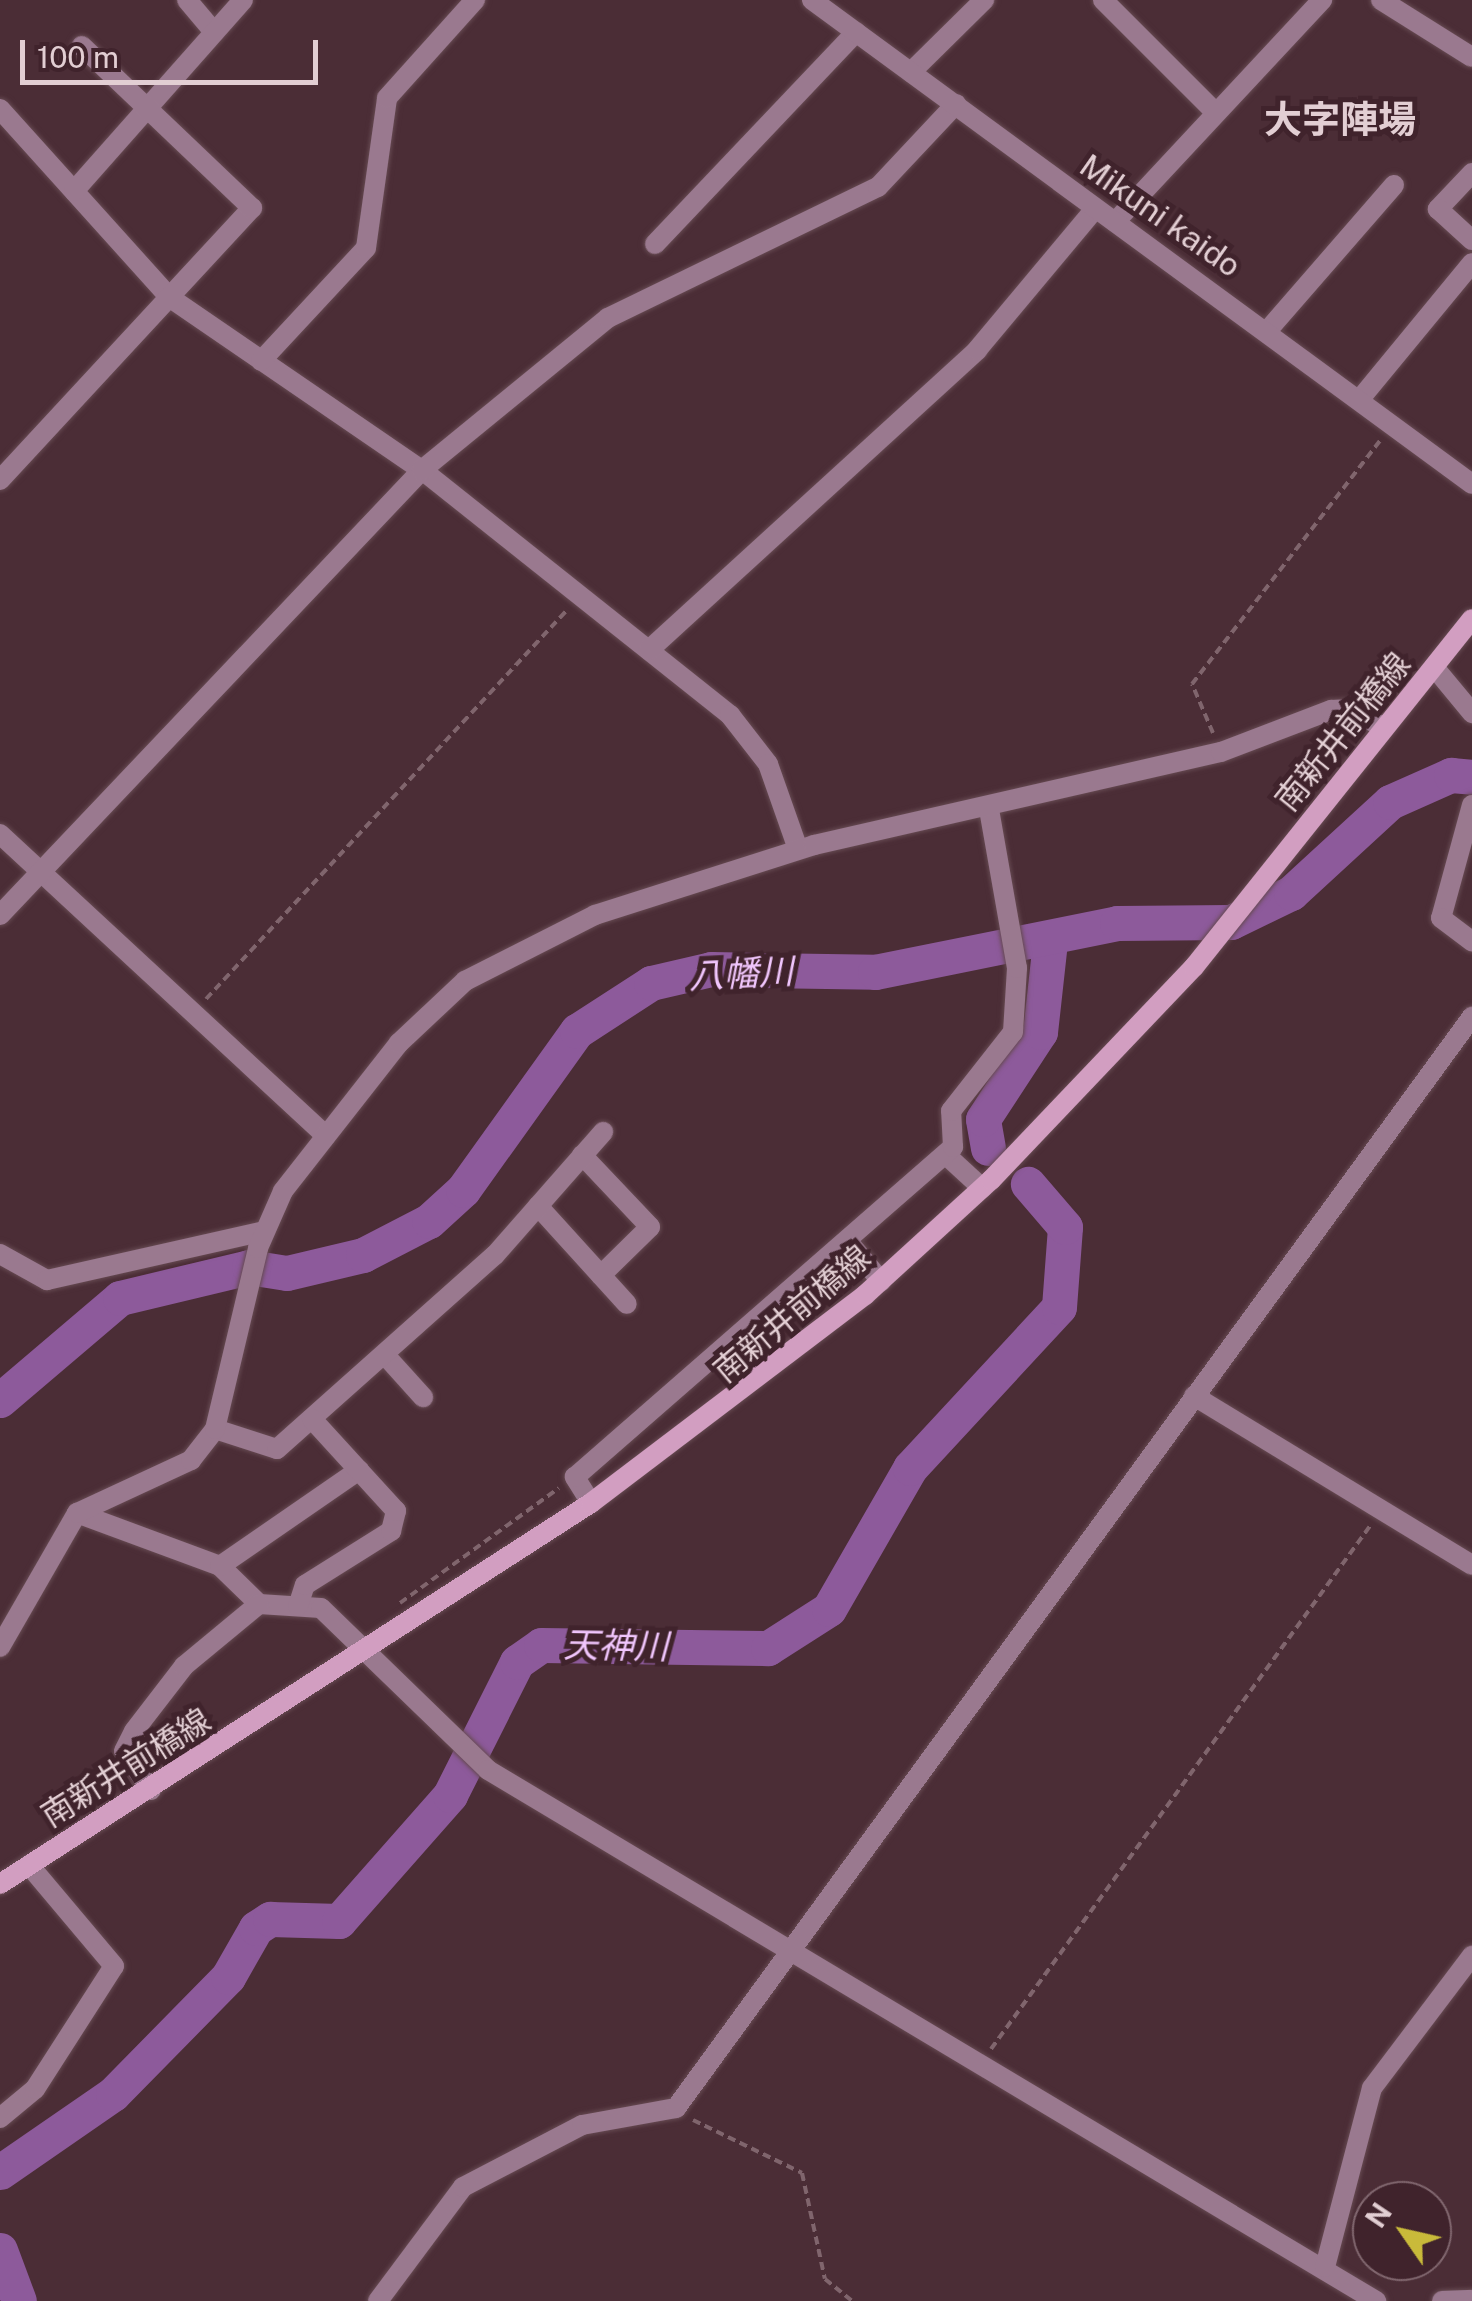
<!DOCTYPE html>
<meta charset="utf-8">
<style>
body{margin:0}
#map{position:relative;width:1472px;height:2301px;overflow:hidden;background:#4b2d36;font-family:"Public Sans","Noto Sans JP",sans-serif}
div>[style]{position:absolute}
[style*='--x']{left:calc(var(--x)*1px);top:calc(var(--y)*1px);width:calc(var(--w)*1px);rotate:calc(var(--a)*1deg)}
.river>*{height:35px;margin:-17.5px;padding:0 17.5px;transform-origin:17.5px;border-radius:17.5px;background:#8d5a9b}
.path>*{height:4px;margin-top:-2px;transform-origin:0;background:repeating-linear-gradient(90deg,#80656d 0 8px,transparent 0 13px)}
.roads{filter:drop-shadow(0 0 2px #664a52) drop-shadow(0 0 2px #664a52)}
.minor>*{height:20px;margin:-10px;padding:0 10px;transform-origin:10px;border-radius:10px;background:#9a798f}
.tertiary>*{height:20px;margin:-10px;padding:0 10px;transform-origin:10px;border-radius:10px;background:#9a798f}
.secondary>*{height:20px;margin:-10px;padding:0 10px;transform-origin:10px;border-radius:10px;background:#d29ec1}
span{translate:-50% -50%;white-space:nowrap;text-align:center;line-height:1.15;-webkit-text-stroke:10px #40232c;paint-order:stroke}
.street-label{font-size:32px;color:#e2ced3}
.water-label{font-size:35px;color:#f1c6fd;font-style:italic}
.quarter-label{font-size:38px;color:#e2ced3;font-weight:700}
.north{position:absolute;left:1352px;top:2181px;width:100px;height:100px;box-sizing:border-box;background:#40232c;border:2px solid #81676f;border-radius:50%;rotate:304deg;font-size:28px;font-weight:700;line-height:40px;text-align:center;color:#e2ced3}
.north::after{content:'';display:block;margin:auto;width:35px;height:45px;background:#c9ba3a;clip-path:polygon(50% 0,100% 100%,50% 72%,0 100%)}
.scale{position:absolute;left:20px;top:40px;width:298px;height:45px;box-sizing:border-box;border:5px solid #e2ced3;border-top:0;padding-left:12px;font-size:30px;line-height:35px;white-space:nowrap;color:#e2ced3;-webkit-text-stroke:8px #40232c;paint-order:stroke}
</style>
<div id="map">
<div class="river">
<div style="--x:988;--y:1148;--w:29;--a:-100"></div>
<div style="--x:983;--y:1119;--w:104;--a:-56.8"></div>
<div style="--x:1040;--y:1032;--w:91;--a:-83.7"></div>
<div style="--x:0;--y:1400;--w:157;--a:-40.4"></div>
<div style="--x:120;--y:1298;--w:133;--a:-13.5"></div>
<div style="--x:249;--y:1267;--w:38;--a:9"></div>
<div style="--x:287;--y:1273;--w:78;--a:-13.3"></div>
<div style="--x:363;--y:1255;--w:74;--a:-27.3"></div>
<div style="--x:429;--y:1221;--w:46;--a:-42.4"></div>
<div style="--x:463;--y:1190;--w:196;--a:-54.4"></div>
<div style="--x:577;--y:1031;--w:88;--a:-33"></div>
<div style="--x:651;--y:983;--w:62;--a:-13.1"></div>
<div style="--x:711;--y:969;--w:164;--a:1"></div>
<div style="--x:875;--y:972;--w:247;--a:-11.4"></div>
<div style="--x:1117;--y:923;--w:114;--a:-0.5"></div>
<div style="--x:1231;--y:922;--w:67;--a:-25.8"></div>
<div style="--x:1291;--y:893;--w:134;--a:-42.6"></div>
<div style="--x:1390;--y:802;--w:67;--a:-23.9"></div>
<div style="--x:1451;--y:775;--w:21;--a:5"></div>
<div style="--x:0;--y:2172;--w:137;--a:-34.6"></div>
<div style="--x:113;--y:2094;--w:164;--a:-45.5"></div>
<div style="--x:228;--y:1977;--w:56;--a:-60.3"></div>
<div style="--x:256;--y:1928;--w:17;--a:-33"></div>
<div style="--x:270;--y:1919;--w:69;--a:1.7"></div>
<div style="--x:339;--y:1921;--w:168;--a:-48.6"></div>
<div style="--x:450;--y:1795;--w:149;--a:-63.3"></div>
<div style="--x:517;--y:1662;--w:29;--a:-35"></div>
<div style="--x:541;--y:1645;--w:227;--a:0.8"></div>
<div style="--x:768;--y:1648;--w:72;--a:-32.6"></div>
<div style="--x:829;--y:1609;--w:163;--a:-60.1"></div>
<div style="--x:910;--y:1468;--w:219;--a:-47.2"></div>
<div style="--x:1059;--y:1307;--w:80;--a:-85.7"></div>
<div style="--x:1065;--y:1227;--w:57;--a:-130.7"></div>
<div style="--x:0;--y:2250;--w:54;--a:69.6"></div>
</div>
<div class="path">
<div style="--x:1213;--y:733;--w:53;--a:-113.2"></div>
<div style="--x:1192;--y:684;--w:307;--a:-52.3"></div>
<div style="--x:206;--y:999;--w:531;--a:-47.14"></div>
<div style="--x:400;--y:1603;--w:196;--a:-35.9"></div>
<div style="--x:991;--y:2049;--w:646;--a:-54.07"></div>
<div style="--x:693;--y:2120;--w:121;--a:25.9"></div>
<div style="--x:802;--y:2173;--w:108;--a:77.8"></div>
<div style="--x:825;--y:2279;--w:35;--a:39"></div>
</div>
<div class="roads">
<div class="minor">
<div style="--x:187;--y:0;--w:42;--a:49.8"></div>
<div style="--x:1103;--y:0;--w:157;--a:45"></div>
<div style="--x:1381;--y:0;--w:107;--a:32.1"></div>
<div style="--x:911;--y:72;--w:103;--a:-44.6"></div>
<div style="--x:0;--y:109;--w:253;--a:48"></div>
<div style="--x:169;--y:297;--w:306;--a:34.4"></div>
<div style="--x:422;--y:470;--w:394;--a:38.5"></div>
<div style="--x:730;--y:715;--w:62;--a:52.2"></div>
<div style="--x:768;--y:764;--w:90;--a:70.6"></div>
<div style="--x:1472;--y:173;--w:50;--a:133.4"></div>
<div style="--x:1438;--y:209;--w:46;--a:42.4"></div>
<div style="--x:74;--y:191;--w:255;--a:-48.5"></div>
<div style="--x:1115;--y:222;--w:304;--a:-47"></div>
<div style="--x:655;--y:244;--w:292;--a:-46.5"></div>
<div style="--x:1268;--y:330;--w:192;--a:-49"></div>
<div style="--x:261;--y:361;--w:154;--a:-47.1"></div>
<div style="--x:366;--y:248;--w:151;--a:-82"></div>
<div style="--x:387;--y:98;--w:132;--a:-48.1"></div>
<div style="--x:1360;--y:399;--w:176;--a:-50.5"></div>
<div style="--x:0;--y:480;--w:371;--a:-47.2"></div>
<div style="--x:252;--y:208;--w:235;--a:-136.4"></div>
<div style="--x:649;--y:650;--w:445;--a:-42.4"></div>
<div style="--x:977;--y:350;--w:184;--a:-50.1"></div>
<div style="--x:1434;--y:667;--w:60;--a:50.4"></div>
<div style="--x:1472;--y:805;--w:117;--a:105.3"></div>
<div style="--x:1441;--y:918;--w:39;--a:37"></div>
<div style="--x:0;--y:834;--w:444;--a:42.8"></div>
<div style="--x:0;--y:915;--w:613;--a:-46.52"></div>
<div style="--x:422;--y:470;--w:240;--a:-39.3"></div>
<div style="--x:608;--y:318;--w:300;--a:-25.9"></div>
<div style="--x:878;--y:187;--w:114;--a:-46.8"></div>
<div style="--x:582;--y:1155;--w:99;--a:46.6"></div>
<div style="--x:650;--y:1227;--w:69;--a:135.6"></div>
<div style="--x:946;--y:1155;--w:49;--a:42.5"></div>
<div style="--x:538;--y:1206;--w:132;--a:47.8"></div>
<div style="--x:851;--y:1245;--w:47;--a:50.2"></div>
<div style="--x:0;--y:1254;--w:54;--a:29"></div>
<div style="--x:47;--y:1280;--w:223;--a:-12.7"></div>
<div style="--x:385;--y:1355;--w:57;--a:47.9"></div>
<div style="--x:1194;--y:1396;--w:325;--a:31.3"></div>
<div style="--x:215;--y:1429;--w:65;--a:17.9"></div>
<div style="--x:277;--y:1449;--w:292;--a:-41.7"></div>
<div style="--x:495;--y:1255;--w:164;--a:-48.7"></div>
<div style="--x:591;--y:1503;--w:31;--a:-122"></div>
<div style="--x:575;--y:1477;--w:502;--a:-41.12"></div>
<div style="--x:953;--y:1147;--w:36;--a:-93"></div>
<div style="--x:951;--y:1111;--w:100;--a:-51.9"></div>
<div style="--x:1013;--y:1032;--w:64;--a:-86.4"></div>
<div style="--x:1017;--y:968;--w:160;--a:-100"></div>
<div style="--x:77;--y:1513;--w:153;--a:20.3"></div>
<div style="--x:220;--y:1566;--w:54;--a:44.3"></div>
<div style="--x:259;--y:1604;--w:62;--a:3.7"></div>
<div style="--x:321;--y:1608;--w:233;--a:44.1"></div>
<div style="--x:488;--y:1770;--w:1035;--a:30.88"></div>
<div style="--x:220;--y:1566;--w:169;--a:-34.6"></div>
<div style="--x:298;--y:1606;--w:22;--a:-72"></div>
<div style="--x:305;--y:1585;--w:102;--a:-32.1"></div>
<div style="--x:391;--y:1531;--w:21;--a:-76"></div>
<div style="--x:396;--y:1511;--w:125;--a:-132.4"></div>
<div style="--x:0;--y:1647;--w:155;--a:-60.1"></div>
<div style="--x:77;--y:1513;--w:126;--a:-24.9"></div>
<div style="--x:191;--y:1460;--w:39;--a:-52"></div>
<div style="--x:215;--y:1429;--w:186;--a:-76.6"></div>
<div style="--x:258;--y:1248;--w:62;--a:-66.3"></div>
<div style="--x:283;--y:1191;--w:188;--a:-51.9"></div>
<div style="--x:399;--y:1043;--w:91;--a:-43.2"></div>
<div style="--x:465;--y:981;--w:146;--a:-26.9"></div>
<div style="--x:595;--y:915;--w:230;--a:-17.7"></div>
<div style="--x:814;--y:845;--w:417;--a:-12.9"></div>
<div style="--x:1221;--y:752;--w:118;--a:-20.9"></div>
<div style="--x:1331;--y:710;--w:20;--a:-3"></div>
<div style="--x:1351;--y:709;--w:38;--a:30"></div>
<div style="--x:151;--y:1790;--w:47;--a:-124.7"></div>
<div style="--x:124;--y:1751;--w:22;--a:-63"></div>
<div style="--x:134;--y:1731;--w:82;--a:-52.4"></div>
<div style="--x:184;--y:1666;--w:97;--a:-39.6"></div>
<div style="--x:0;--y:2118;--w:45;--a:-39.6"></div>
<div style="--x:35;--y:2089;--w:146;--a:-57.3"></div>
<div style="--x:114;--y:1966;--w:132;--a:-130.1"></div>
<div style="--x:1325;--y:2267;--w:185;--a:-75.3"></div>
<div style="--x:1372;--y:2088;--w:166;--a:-52.9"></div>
<div style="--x:378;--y:2301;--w:142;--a:-53.3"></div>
<div style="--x:463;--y:2187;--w:134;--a:-27.5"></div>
<div style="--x:582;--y:2125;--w:96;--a:-10.3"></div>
<div style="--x:676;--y:2108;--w:1351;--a:-53.89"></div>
<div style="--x:1442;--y:2301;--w:30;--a:-2"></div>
</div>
<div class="tertiary">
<div style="--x:812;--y:0;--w:818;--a:36.25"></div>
</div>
<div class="secondary">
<div style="--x:0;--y:1884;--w:703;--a:-32.81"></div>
<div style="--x:591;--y:1503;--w:344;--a:-37.2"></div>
<div style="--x:865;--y:1295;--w:171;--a:-42.4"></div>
<div style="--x:991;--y:1180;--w:294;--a:-46.4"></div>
<div style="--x:1194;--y:967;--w:445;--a:-51.4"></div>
</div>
</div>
<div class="street-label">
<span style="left:1160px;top:216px;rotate:35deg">Mikuni kaido</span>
<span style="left:1343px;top:732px;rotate:-51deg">南新井前橋線</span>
<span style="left:792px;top:1314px;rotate:-40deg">南新井前橋線</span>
<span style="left:126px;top:1768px;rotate:-32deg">南新井前橋線</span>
</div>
<div class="water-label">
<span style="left:741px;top:974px;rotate:-3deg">八幡川</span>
<span style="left:616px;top:1646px;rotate:1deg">天神川</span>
</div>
<div class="quarter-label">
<span style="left:1340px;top:120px">大字陣場</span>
</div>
<div class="north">N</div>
<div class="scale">100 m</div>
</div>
